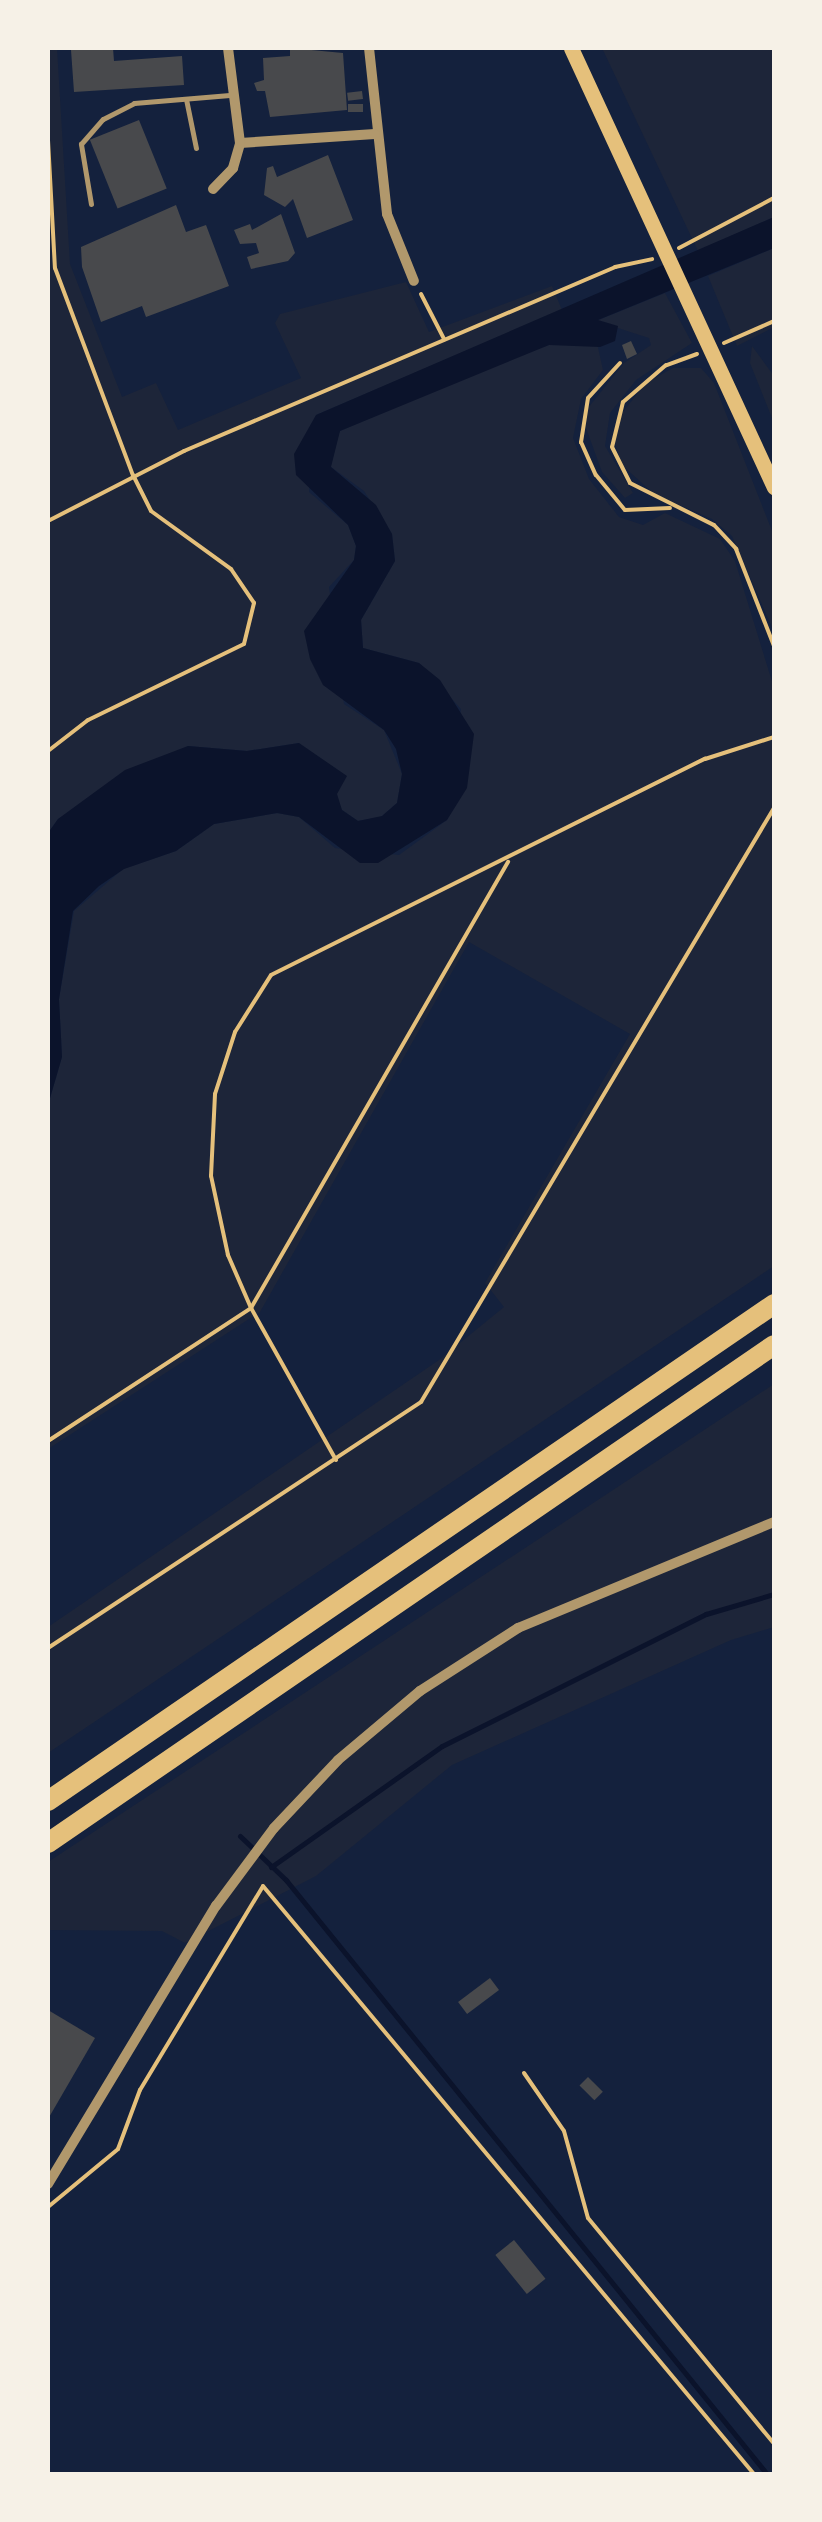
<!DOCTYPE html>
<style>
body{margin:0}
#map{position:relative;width:822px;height:2522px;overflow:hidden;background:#14213d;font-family:"Titillium Web",sans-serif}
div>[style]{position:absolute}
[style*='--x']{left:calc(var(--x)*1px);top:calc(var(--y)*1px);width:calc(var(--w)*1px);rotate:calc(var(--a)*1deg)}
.green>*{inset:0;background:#1d2539}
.water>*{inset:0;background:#0b132b}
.stream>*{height:5px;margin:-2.5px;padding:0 2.5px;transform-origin:2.5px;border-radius:2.5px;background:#0b132b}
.building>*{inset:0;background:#48494c;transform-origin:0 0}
.path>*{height:4px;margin:-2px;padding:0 2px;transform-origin:2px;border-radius:2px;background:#e5c07b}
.service>*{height:5px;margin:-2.5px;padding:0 2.5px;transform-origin:2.5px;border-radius:2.5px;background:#b1986c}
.minor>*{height:10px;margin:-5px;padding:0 5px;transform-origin:5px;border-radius:5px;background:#b1986c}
.secondary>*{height:15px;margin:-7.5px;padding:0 7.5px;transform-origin:7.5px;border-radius:7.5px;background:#e5c07b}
.motorway>*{height:20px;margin:-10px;padding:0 10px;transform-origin:10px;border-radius:10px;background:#e5c07b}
span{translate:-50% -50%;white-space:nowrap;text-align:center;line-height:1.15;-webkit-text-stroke:8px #f6f1e7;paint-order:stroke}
.frame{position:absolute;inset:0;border:50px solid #f6f1e7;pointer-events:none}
</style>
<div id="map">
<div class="green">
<div style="clip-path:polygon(48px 48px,57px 48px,70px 264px,122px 397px,156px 383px,178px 430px,301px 378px,275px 323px,280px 314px,406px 282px,429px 332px,552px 286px,562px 310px,316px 415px,309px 492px,348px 525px,356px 546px,354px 560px,329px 587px,344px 704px,384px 730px,402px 774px,397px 803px,381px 817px,358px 821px,342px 810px,299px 743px,247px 751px,188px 746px,58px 819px,48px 833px)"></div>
<div style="clip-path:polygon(602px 48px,774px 48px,774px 217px,698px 251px)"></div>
<div style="clip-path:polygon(774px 248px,774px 327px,737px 346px,708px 276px)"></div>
<div style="clip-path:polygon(665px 293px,692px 343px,636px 380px,610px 413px,605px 446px,633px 493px,625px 498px,602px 472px,586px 428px,588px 408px,624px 363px,651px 345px,649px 338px,596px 321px)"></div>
<div style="clip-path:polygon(597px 343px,603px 370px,581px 399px,573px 438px,589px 479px,619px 517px,643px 525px,665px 513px,720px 539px,735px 561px,774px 688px,774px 1266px,48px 1753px,48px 1627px,439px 1360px,504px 1307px,485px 1283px,630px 1034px,469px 942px,260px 1312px,48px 1449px,48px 1105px,62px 1057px,59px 999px,74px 911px,123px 869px,176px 851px,214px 824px,277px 813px,299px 817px,335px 848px,399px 855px,447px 820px,461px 709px,419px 663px,363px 648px,361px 620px,395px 561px,392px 534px,364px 491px,331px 467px,331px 449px,340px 431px,511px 357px,549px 345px)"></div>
<div style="clip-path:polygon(752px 346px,774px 376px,774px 423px,750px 363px)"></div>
<div style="clip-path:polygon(673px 368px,701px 368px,714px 383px,774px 536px,774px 632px,732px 536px,712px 519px,654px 494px,622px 465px,613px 437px,618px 418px,646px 383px)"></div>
<div style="clip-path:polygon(774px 1384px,774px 1627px,731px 1640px,452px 1765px,316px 1876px,185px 1943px,162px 1931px,48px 1930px,48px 1862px)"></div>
</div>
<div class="water">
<div style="clip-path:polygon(774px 217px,774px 248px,598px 320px,618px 326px,615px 341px,600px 347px,549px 345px,340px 431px,331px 467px,376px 505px,392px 534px,395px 561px,361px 620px,363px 648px,419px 663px,440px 680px,474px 734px,467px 788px,447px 820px,378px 863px,360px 863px,299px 817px,277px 813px,214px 824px,176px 851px,124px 869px,99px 886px,73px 911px,59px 999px,62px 1057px,48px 1105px,48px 833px,58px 819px,125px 770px,188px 746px,247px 751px,299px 743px,347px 776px,337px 794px,342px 810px,358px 821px,382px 816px,397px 803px,402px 774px,396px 749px,384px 730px,323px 685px,310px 659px,304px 631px,354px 560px,356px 546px,348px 525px,296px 475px,294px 454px,316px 415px)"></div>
</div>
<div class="stream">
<div style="--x:240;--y:1836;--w:64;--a:43.7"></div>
<div style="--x:286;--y:1880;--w:764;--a:51"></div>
<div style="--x:271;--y:1867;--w:209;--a:-35.3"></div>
<div style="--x:442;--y:1746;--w:295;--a:-26.6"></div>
<div style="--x:706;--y:1614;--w:71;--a:-16.4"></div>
</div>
<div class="building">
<div style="clip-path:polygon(113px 48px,114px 61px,182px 56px,184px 85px,74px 92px,71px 50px)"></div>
<div style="clip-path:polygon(290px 48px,343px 53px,347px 110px,270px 117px,265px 91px,257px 91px,254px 83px,264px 80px,263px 58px,290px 56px)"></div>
<div style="left:362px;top:91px;width:8px;height:15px;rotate:83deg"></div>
<div style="left:363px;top:104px;width:8px;height:15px;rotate:90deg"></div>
<div style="left:139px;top:120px;width:74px;height:53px;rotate:68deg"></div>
<div style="clip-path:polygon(328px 155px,353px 220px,307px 238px,293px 199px,285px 207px,264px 195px,267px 168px,273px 166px,277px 177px)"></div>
<div style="clip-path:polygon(176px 205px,186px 232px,206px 225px,229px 286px,146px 317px,142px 306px,101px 322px,82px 267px,81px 247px)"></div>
<div style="clip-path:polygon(281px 214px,295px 253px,288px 261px,251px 269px,247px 257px,259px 253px,256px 243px,240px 244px,234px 230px,250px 224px,252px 230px)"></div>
<div style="clip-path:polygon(631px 341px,637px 354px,627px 359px,622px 345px)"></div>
<div style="left:490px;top:1978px;width:15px;height:40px;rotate:53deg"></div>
<div style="clip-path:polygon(48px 2010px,95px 2038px,48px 2119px)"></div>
<div style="left:588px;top:2077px;width:21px;height:12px;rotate:45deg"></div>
<div style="left:514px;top:2240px;width:50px;height:24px;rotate:51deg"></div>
</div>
<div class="path">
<div style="--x:48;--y:140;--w:128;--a:86.9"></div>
<div style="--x:55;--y:268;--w:221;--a:69.4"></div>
<div style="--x:133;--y:475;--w:40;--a:63.4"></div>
<div style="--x:151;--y:511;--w:99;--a:35.9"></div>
<div style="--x:231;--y:569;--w:41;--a:55.9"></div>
<div style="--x:254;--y:603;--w:42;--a:103.7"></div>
<div style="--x:244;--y:644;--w:174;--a:154"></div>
<div style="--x:88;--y:720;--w:51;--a:142.2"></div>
<div style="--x:679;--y:248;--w:107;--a:-27.8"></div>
<div style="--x:421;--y:294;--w:51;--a:62.9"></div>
<div style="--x:724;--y:343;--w:55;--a:-23.7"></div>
<div style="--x:697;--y:354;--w:33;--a:160"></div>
<div style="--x:666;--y:365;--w:57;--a:139.3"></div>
<div style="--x:623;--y:402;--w:46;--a:103.7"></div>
<div style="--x:612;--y:447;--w:40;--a:63.4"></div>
<div style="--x:630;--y:483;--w:94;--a:26.6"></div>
<div style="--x:714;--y:525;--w:33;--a:47"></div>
<div style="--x:736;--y:549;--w:104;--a:68.6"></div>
<div style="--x:620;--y:363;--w:47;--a:132.4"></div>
<div style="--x:588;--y:398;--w:45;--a:99"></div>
<div style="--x:581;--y:442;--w:36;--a:66"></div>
<div style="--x:596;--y:475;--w:45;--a:50.4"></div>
<div style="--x:625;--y:510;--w:45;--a:-2.5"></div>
<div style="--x:48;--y:521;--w:153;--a:-27.2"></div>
<div style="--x:184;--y:451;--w:469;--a:-23.1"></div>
<div style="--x:615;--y:267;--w:38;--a:-12"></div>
<div style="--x:48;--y:1441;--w:243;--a:-33.2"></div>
<div style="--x:251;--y:1308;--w:58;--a:-113.5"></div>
<div style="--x:228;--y:1255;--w:81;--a:-102.1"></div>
<div style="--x:211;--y:1176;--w:82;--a:-87.2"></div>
<div style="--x:215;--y:1094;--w:65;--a:-72.1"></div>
<div style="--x:235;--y:1032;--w:67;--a:-57.7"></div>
<div style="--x:271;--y:975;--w:485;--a:-26.5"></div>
<div style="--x:705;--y:759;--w:72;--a:-17.7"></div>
<div style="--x:336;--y:1460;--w:174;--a:-119.2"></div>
<div style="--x:251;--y:1308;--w:515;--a:-60.05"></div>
<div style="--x:48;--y:1648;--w:447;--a:-33.4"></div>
<div style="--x:421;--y:1402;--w:691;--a:-59.28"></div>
<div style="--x:524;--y:2073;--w:70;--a:55.4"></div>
<div style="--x:564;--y:2131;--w:90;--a:74.6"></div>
<div style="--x:588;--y:2218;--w:293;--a:50.5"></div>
<div style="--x:48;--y:2207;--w:91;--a:-39.6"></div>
<div style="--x:118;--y:2149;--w:63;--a:-69.6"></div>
<div style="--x:140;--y:2090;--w:238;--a:-58.9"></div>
<div style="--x:263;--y:1886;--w:766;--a:50.14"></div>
</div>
<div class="service">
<div style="--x:186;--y:99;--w:50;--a:78.5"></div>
<div style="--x:91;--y:204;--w:61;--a:-99.5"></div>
<div style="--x:81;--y:144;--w:33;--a:-49"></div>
<div style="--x:103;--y:119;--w:35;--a:-27"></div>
<div style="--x:134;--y:103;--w:96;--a:-4.8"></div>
</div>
<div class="minor">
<div style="--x:369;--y:48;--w:167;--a:83.8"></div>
<div style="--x:387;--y:214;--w:72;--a:68.1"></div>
<div style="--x:240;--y:143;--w:135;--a:-3.8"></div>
<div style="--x:213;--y:189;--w:29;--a:-46"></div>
<div style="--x:233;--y:168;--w:26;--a:-74"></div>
<div style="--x:240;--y:143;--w:96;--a:-97.2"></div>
<div style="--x:48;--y:2184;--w:325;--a:-58.9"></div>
<div style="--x:216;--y:1906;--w:97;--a:-53.4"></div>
<div style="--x:274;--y:1828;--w:93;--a:-46.7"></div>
<div style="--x:338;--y:1760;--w:107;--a:-40.1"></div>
<div style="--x:420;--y:1691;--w:117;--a:-32.7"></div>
<div style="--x:518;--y:1628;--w:277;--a:-22.5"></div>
</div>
<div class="secondary">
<div style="--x:571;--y:48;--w:484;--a:65.2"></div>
</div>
<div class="motorway">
<div style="--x:48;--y:1801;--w:880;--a:-34.39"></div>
<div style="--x:48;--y:1843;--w:880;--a:-34.45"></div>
</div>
<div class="frame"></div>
</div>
